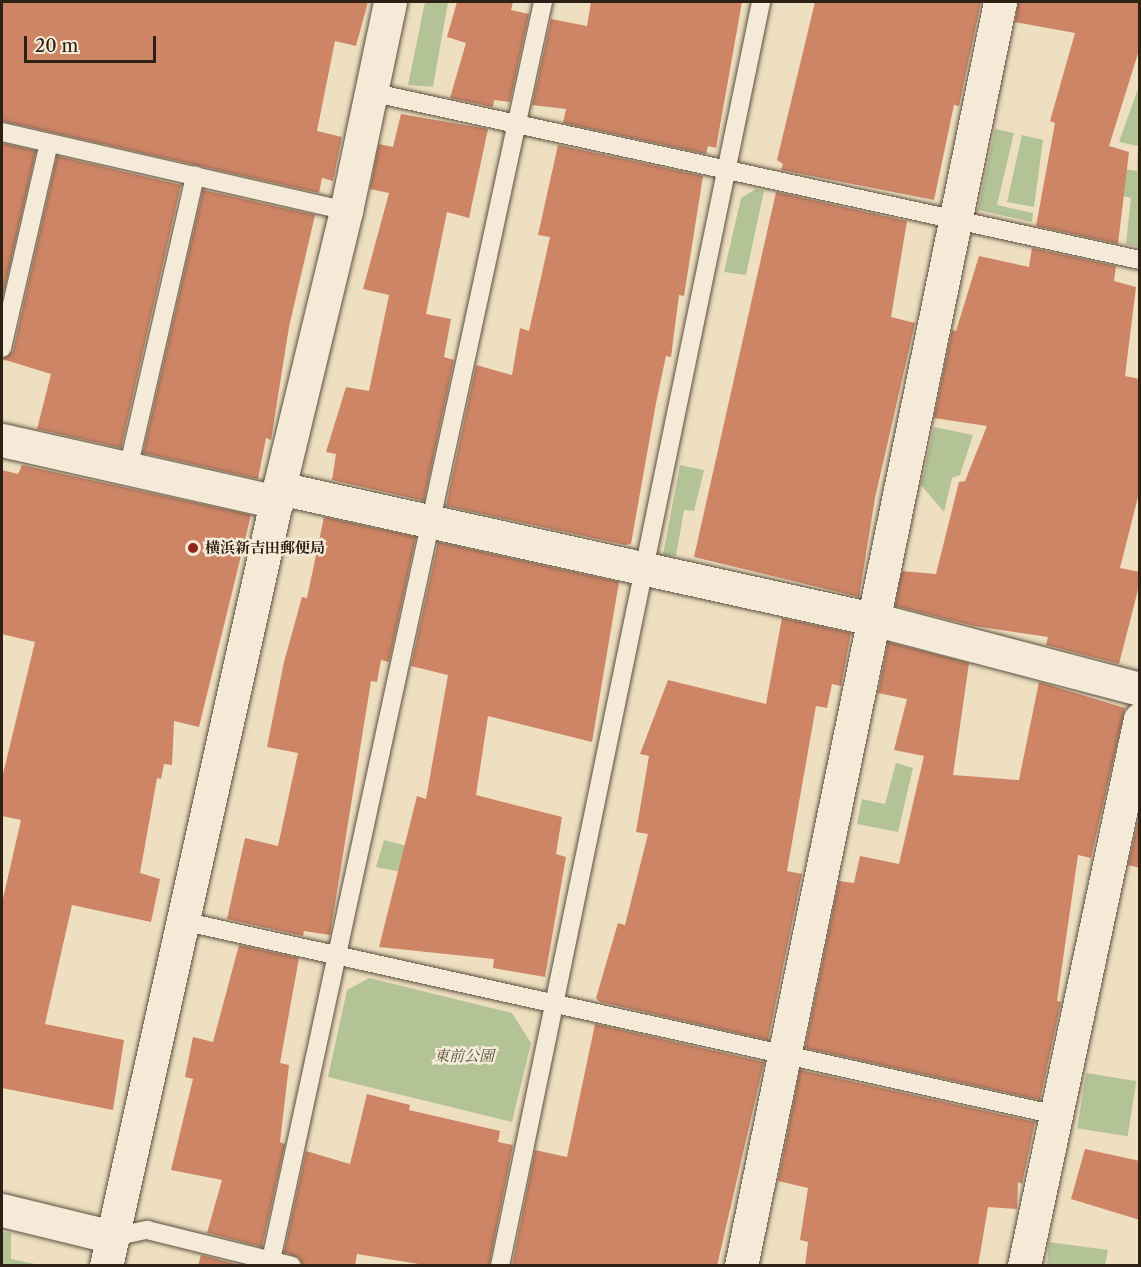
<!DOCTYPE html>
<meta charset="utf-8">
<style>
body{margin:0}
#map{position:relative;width:1141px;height:1267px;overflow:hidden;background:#eedfc1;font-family:"Libre Caslon Text","Noto Serif JP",serif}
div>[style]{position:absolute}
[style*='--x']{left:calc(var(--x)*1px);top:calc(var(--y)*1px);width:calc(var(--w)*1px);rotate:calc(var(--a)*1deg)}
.green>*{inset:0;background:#b4c396;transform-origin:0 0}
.building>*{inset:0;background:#cd8566}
.roads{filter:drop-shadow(0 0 2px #5c503f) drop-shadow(0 0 2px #5c503f)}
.service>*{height:18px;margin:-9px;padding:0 9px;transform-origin:9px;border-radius:9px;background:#f4ead7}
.minor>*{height:33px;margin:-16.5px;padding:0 16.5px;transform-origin:16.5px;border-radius:16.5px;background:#f4ead7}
.tertiary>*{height:33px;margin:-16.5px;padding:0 16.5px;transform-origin:16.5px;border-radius:16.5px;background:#f4ead7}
.dots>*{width:16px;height:16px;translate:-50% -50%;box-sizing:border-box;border:3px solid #f4ead7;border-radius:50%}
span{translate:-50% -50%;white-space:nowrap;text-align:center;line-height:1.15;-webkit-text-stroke:5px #f4ead7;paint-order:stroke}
.poi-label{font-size:15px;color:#2c2114;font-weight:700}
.left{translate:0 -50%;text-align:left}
.park-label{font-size:15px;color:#55523b;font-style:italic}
.frame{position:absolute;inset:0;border:3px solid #2c2114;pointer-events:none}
.scale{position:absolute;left:24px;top:36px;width:132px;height:27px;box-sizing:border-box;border:3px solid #2c2114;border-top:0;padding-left:8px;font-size:18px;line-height:21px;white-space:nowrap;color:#2c2114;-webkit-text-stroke:4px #f4ead7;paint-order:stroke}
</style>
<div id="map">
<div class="green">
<div style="clip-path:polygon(425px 2px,448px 2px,433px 87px,408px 85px)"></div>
<div style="clip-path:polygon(1139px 86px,1139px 247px,1126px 244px,1131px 198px,1109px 193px,1117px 168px,1137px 171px,1138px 146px,1119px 142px)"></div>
<div style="clip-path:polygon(995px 129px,1014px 133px,997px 205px,1033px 213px,1032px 222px,978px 210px)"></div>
<div style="clip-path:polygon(1022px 135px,1043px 140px,1034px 207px,1007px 202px)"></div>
<div style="clip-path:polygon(756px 189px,764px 191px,746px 275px,724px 272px,741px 198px)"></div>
<div style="clip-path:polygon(934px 427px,973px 435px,960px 475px,952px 478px,944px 512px,921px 485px)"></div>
<div style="clip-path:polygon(680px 465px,704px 470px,694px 511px,684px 510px,676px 556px,663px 555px)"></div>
<div style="clip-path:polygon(896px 763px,913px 768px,898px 832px,857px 824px,862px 799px,885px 804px)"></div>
<div style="clip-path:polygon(384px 840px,460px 859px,455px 882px,376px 867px)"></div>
<div style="clip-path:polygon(369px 978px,512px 1013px,531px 1043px,512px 1122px,328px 1077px,347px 990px)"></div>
<div style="left:1086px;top:1073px;width:51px;height:56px;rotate:9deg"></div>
<div style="clip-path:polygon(2px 1232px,11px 1233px,11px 1259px,40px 1265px,2px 1265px)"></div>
<div style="clip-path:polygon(1049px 1242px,1108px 1250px,1105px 1265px,1047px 1265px)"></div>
</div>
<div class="building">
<div style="clip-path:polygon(2px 2px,368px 2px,356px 46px,335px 41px,317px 131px,342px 137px,333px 181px,322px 178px,319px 193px,2px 121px)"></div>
<div style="clip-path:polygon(457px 2px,513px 2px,511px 10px,529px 14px,510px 102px,494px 100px,493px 107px,450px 98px,466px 43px,447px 37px)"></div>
<div style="clip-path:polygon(591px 2px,742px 2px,716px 148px,708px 146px,706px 154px,563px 123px,566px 109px,532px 105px,551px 19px,587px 26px)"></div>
<div style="clip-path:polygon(815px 2px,981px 2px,959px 106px,954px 105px,934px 200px,781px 170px,783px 164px,777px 160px)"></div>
<div style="clip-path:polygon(1018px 2px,1140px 2px,1140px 47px,1109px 146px,1129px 152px,1118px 244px,1036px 226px,1055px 123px,1050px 121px,1075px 33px,1015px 22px)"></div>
<div style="clip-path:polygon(401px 114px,488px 129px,469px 218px,447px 212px,426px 314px,451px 319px,444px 357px,454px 360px,424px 501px,332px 480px,336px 454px,326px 452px,346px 387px,369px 391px,389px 295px,363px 289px,389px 193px,370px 189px,379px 144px,393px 147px)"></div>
<div style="clip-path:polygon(2px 143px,36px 151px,2px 300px)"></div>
<div style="clip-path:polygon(558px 145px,703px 176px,684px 296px,679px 295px,671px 357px,666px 356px,656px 403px,631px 544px,625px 545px,446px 506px,476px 365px,512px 375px,520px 328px,529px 331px,550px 237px,538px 235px)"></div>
<div style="clip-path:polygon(57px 156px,181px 185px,121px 448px,37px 429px,51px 374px,2px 359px,13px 351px)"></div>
<div style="clip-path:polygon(203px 190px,315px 215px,289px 327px,271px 440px,266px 438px,258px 479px,143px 453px)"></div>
<div style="clip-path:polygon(776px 192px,907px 221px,891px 317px,915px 323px,875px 498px,859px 597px,694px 557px)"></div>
<div style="clip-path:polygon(1032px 248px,1116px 266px,1114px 281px,1136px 287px,1125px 376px,1140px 379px,1140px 489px,1120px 568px,1140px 572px,1140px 582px,1119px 664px,1046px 645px,1048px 637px,974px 626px,895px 606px,902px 571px,936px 574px,959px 482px,965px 481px,987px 426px,934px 418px,952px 330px,956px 331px,979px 256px,1029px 267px)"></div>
<div style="clip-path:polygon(22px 465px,251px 515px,199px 727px,174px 721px,172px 765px,164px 764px,161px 779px,157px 778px,140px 873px,160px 879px,151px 922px,72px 905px,45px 1024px,124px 1040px,113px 1110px,2px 1088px,2px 903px,21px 820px,2px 816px,2px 778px,35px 642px,2px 634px,2px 470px,18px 474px)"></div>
<div style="clip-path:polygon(324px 517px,416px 537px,389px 662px,381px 660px,377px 682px,371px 681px,330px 935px,304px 931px,303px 936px,227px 919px,245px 838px,278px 846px,298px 753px,267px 747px,284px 662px,302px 597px,307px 598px)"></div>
<div style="clip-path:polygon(438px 542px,619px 582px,592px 742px,488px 716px,476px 795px,562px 817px,556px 854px,566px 857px,545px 977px,493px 968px,494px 959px,379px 947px,417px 796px,426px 799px,448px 675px,411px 666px)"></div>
<div style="clip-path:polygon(782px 618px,851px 633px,841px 686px,832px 684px,827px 708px,816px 706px,787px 871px,802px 874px,768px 1040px,600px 1002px,596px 998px,618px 923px,625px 925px,648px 834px,636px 832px,649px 756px,640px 754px,668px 680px,766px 704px)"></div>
<div style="clip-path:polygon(888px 642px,969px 663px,953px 775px,1019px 780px,1039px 682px,1125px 708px,1091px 858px,1078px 855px,1057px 1001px,1061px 1002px,1040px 1100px,805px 1048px,839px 881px,854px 883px,860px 856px,899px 864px,924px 756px,894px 750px,907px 699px,878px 693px)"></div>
<div style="clip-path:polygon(1140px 812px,1140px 868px,1128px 865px)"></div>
<div style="clip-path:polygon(239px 945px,299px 958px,280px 1063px,289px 1065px,280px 1142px,285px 1144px,262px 1247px,207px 1233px,222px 1180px,171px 1170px,193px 1079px,185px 1077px,193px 1037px,213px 1042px)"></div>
<div style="clip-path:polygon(595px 1024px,764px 1062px,717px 1266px,512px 1266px,535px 1150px,567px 1157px)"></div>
<div style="clip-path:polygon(800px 1070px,1035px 1122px,1022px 1184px,1018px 1182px,1017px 1209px,988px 1207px,978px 1266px,805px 1266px,808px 1242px,800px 1240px,808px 1188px,778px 1181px)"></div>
<div style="clip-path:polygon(367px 1094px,410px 1105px,409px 1110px,500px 1131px,498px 1142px,513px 1145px,489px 1266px,431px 1266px,357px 1254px,355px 1266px,303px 1266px,299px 1258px,284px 1252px,306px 1151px,350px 1164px)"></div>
<div style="clip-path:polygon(1085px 1149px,1140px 1161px,1140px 1220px,1071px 1199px)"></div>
<div style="clip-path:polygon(201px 1255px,243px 1266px,198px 1266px)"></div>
</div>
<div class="roads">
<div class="service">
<div style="--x:370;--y:92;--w:788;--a:12.31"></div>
<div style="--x:2;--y:132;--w:353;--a:12.9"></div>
<div style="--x:2;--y:348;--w:210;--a:-77.1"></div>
<div style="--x:128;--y:469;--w:301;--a:-77.1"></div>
<div style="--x:182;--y:921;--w:895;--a:12.51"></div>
<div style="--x:113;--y:1237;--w:35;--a:-12"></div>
<div style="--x:147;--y:1230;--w:149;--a:13.9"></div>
<div style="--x:271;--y:1260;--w:1287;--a:-77.8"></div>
<div style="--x:500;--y:1266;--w:1291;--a:-78.33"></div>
</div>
<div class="minor">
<div style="--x:2;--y:440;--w:282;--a:12.7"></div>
<div style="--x:279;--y:488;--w:608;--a:12.44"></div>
<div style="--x:873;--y:619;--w:276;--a:14.7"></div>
<div style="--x:2;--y:1210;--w:114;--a:13.7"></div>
<div style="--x:741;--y:1266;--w:1290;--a:-78.42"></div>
<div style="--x:1024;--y:1266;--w:559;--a:-78.03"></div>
</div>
<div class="tertiary">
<div style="--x:106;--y:1266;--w:797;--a:-77.46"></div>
<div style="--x:279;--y:488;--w:285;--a:-76.4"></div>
<div style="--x:346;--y:211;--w:214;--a:-78.1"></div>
</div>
</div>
<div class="dots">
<div style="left:193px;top:548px;background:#8f2418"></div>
</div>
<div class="poi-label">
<span class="left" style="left:205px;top:548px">横浜新吉田郵便局</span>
</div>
<div class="park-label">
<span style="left:464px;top:1056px">東前公園</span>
</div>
<div class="frame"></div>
<div class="scale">20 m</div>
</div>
